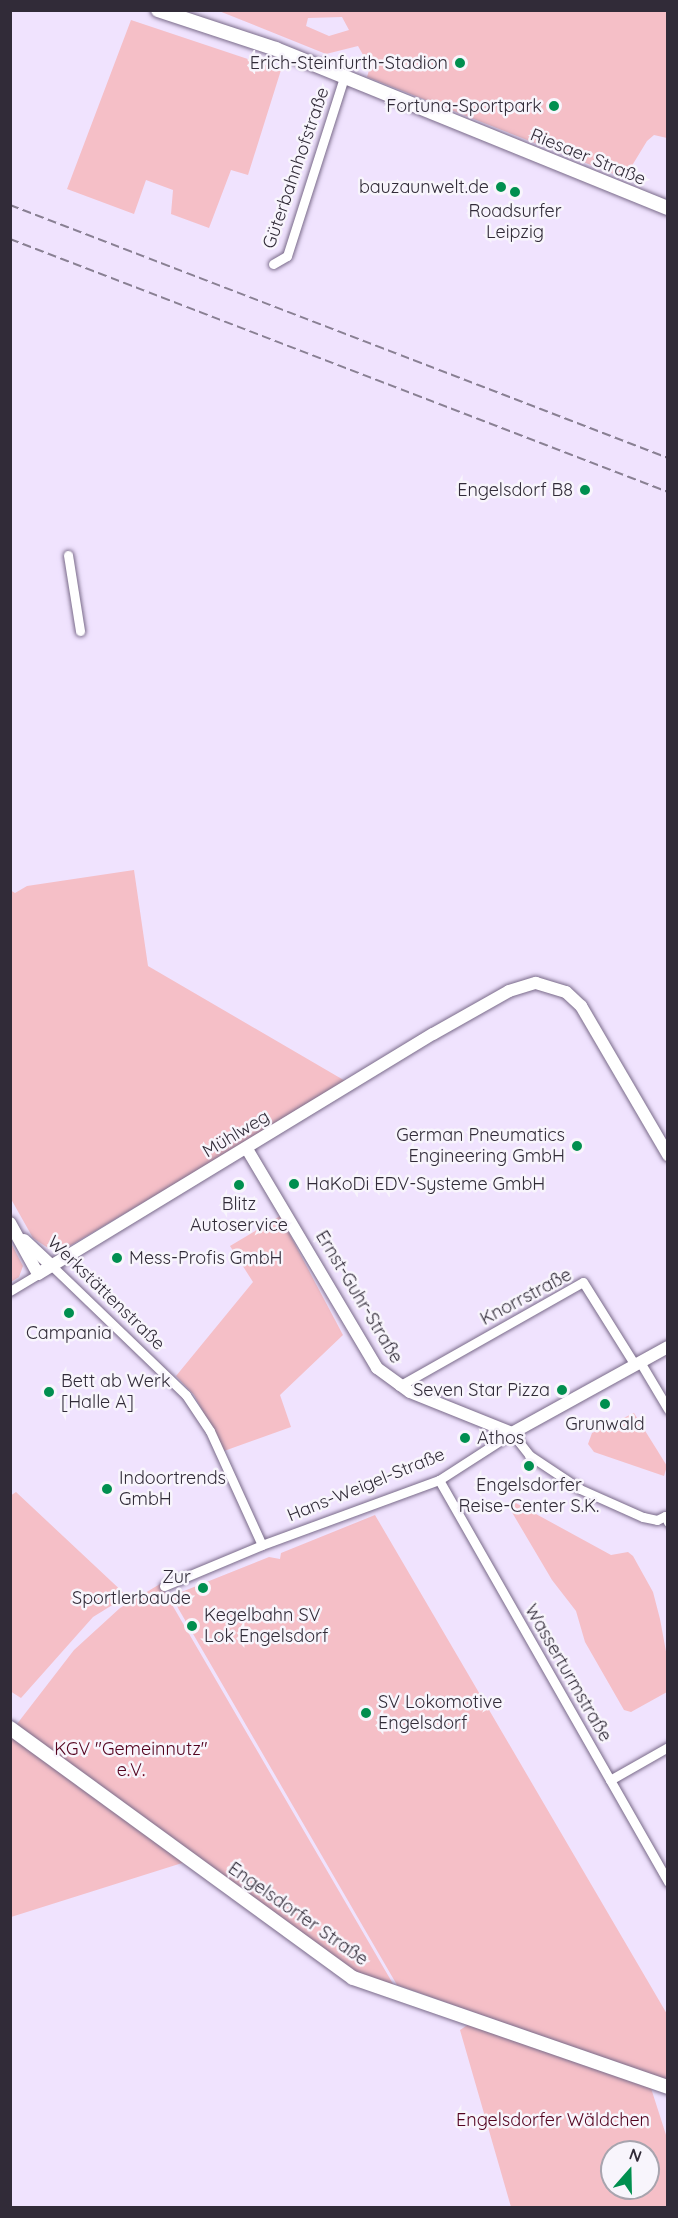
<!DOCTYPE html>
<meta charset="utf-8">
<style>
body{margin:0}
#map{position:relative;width:678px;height:2218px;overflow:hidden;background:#f0e3fe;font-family:Quicksand,sans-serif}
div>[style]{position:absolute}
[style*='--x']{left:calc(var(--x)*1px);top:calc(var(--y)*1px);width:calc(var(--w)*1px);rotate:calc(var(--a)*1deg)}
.green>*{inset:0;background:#f5bfc7}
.roads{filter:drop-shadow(0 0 2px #796a89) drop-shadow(0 0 2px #796a89)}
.minor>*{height:9px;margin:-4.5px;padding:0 4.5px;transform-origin:4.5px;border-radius:4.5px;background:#fff}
.tertiary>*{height:12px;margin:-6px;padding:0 6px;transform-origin:6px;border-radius:6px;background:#fff}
.secondary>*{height:14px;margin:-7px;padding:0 7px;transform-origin:7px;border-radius:7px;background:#fff}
.rail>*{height:2px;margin-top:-1px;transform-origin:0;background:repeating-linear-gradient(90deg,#898093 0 9px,transparent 0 13.5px)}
.dots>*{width:16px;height:16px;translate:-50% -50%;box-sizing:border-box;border:3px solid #f8f5fc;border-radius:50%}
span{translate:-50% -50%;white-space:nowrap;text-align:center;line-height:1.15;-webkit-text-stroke:5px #f8f5fc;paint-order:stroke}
.poi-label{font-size:18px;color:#312b38}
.right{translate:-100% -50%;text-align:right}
.left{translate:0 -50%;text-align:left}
.street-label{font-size:18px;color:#312b38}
.park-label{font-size:18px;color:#53031f}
.frame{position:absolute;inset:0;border:12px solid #312b38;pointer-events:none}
.north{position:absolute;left:600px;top:2140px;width:60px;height:60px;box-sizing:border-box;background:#f8f5fc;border:2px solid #a8a4ae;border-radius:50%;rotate:20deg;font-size:16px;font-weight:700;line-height:24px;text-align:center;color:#312b38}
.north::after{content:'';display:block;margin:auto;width:21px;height:27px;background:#008f4f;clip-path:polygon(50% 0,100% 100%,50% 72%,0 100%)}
</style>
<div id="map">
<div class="green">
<div style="clip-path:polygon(evenodd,219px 11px,667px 11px,667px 138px,654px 135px,647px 141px,633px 164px,629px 180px,367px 77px,370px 67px,358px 46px,326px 54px,219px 11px,342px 17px,349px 30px,329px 36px,306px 26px,308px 18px,342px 17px)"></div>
<div style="clip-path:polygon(131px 20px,281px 70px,248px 175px,231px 170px,209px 228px,171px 214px,173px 190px,146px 180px,134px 214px,67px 189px)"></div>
<div style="clip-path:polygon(134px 870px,148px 966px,347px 1082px,68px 1247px,48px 1248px,33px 1238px,11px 1199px,10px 890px,15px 893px,27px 886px)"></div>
<div style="clip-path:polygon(280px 1216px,343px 1335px,280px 1395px,291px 1427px,224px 1451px,194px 1395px,176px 1376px,253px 1282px,230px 1246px)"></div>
<div style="clip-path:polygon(10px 1241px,23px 1266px,19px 1277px,11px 1282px)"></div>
<div style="clip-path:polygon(634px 1413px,667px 1466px,664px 1476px,594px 1452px,588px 1444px,592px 1433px)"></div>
<div style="clip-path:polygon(16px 1492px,127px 1596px,93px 1617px,21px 1698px,10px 1691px,10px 1496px)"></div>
<div style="clip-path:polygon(514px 1502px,611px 1555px,628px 1552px,633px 1556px,653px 1592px,660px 1619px,667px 1657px,667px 1692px,631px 1712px,624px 1710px,585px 1642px,576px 1611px,552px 1580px,510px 1509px)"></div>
<div style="clip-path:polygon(375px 1515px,667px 2014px,667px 2081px,397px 1985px,178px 1608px,173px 1596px,179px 1593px,269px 1557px,280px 1559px,281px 1553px)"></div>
<div style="clip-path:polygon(160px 1584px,396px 1989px,360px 1976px,198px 1858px,11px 1917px,10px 1733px,74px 1650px,120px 1608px)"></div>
<div style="clip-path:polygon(evenodd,469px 2024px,650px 2085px,667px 2138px,667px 2207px,511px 2207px,460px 2030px,469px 2024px,612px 2152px,648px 2152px,648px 2188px,612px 2188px,612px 2152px)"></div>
</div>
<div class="roads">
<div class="minor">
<div style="--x:273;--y:264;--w:16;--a:-30"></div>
<div style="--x:287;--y:256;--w:188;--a:-72.3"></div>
<div style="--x:68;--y:555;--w:77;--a:81"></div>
<div style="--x:52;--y:1266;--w:186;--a:43.9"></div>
<div style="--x:186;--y:1395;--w:43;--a:56.3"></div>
<div style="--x:210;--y:1431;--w:125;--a:65.5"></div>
<div style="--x:10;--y:1291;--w:33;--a:-31"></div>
<div style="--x:640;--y:1362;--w:55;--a:59.2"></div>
<div style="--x:399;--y:1386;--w:211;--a:-29.5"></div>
<div style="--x:583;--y:1282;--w:98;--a:57.9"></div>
<div style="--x:439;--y:1480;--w:463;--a:60.3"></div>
<div style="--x:164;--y:1586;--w:106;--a:-22.7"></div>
<div style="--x:262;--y:1545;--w:189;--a:-20.2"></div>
<div style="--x:439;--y:1480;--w:87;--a:-32.8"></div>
<div style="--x:512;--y:1433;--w:28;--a:52"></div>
<div style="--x:529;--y:1455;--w:61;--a:33.7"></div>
<div style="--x:580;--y:1489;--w:69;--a:24"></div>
<div style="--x:643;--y:1517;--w:14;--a:12"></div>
<div style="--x:657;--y:1520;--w:9;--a:-27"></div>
<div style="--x:665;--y:1516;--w:7;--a:63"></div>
<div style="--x:610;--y:1780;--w:67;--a:-29.6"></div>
</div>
<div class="tertiary">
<div style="--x:247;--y:1149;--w:255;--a:59.3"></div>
<div style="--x:377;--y:1368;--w:41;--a:36"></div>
<div style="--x:410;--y:1392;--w:110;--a:21.9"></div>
<div style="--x:512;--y:1433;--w:178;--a:-28.9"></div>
<div style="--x:10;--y:1223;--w:58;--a:61.2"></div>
<div style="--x:38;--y:1274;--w:462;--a:-31.3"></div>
<div style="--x:433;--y:1034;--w:87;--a:-29.5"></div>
<div style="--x:509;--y:991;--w:28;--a:-17"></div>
<div style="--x:536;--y:983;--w:31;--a:17"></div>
<div style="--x:566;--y:992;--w:21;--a:43"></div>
<div style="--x:581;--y:1006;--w:173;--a:59.7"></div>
<div style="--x:24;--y:1240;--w:38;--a:43"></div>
</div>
<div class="secondary">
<div style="--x:158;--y:10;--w:124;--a:18.3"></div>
<div style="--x:276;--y:49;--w:423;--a:22.1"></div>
<div style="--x:10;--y:1728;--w:424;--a:36.1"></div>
<div style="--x:353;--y:1978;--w:333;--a:19.1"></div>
</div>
</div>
<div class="rail">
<div style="--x:10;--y:205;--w:705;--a:21.03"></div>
<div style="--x:10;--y:239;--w:705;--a:21.03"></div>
</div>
<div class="dots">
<div style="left:460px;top:63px;background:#008f4f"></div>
<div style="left:554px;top:106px;background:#008f4f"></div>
<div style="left:501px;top:187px;background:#008f4f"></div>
<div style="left:515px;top:192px;background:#008f4f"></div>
<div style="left:585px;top:490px;background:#008f4f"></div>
<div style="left:577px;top:1146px;background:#008f4f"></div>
<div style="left:294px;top:1184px;background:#008f4f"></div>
<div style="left:239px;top:1185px;background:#008f4f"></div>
<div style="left:117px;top:1258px;background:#008f4f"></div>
<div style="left:69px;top:1313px;background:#008f4f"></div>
<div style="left:562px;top:1390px;background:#008f4f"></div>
<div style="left:49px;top:1392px;background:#008f4f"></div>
<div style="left:605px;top:1404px;background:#008f4f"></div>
<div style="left:465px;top:1438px;background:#008f4f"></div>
<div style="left:529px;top:1466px;background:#008f4f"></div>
<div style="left:107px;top:1489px;background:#008f4f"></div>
<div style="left:203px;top:1588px;background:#008f4f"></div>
<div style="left:192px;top:1626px;background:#008f4f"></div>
<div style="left:366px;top:1713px;background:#008f4f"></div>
</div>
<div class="poi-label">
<span class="right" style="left:448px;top:63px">Erich-Steinfurth-Stadion</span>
<span class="right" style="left:542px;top:106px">Fortuna-Sportpark</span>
<span class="right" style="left:489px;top:187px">bauzaunwelt.de</span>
<span style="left:515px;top:222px">Roadsurfer<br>Leipzig</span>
<span class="right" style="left:573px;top:490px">Engelsdorf B8</span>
<span class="right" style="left:565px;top:1146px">German Pneumatics<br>Engineering GmbH</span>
<span class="left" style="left:306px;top:1184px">HaKoDi EDV-Systeme GmbH</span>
<span style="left:239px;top:1215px">Blitz<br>Autoservice</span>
<span class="left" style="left:129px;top:1258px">Mess-Profis GmbH</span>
<span style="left:69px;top:1333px">Campania</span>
<span class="left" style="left:61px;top:1392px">Bett ab Werk<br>[Halle A]</span>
<span class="right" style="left:550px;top:1390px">Seven Star Pizza</span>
<span style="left:605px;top:1424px">Grunwald</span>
<span class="left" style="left:477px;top:1438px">Athos</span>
<span class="left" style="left:119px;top:1489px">Indoortrends<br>GmbH</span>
<span style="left:529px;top:1496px">Engelsdorfer<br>Reise-Center S.K.</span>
<span class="right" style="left:191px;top:1588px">Zur<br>Sportlerbaude</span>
<span class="left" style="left:204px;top:1626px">Kegelbahn SV<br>Lok Engelsdorf</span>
<span class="left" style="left:378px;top:1713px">SV Lokomotive<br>Engelsdorf</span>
</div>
<div class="street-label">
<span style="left:588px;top:157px;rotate:22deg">Riesaer Straße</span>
<span style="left:296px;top:168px;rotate:-71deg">Güterbahnhofstraße</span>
<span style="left:236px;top:1134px;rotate:-31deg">Mühlweg</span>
<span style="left:106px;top:1293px;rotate:44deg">Werkstättenstraße</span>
<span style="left:359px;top:1297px;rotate:59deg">Ernst-Guhr-Straße</span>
<span style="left:526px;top:1297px;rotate:-28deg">Knorrstraße</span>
<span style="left:366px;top:1485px;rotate:-22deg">Hans-Weigel-Straße</span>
<span style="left:568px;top:1673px;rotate:60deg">Wasserturmstraße</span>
<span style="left:298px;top:1914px;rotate:35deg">Engelsdorfer Straße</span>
</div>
<div class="park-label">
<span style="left:131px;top:1760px">KGV "Gemeinnutz"<br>e.V.</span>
<span style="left:553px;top:2120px">Engelsdorfer Wäldchen</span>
</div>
<div class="frame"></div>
<div class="north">N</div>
</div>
